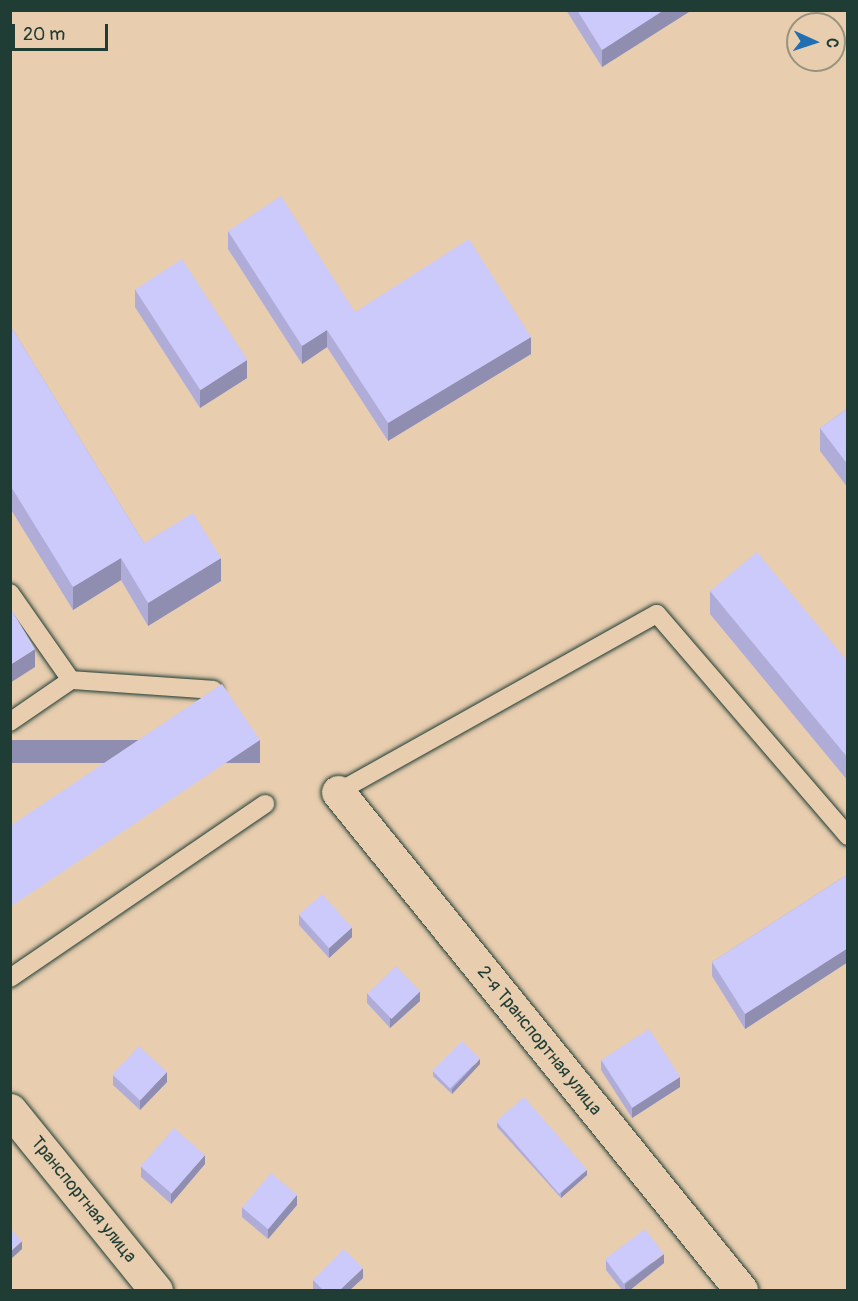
<!DOCTYPE html>
<meta charset="utf-8">
<style>
body{margin:0}
#map{position:relative;width:858px;height:1301px;overflow:hidden;background:#e8cdaf;font-family:Pangolin,sans-serif}
div>[style]{position:absolute}
[style*='--x']{left:calc(var(--x)*1px);top:calc(var(--y)*1px);width:calc(var(--w)*1px);rotate:calc(var(--a)*1deg)}
.roads{filter:drop-shadow(0 0 2px #1f3d34) drop-shadow(0 0 2px #1f3d34)}
.lane>*{height:18px;margin:-9px;padding:0 9px;transform-origin:9px;border-radius:9px;background:#e8cdaf}
.street>*{height:33px;margin:-16.5px;padding:0 16.5px;transform-origin:16.5px;border-radius:16.5px;background:#e8cdaf}
.wall>*{inset:0;background:#afadd8}
.shaded-wall>*{inset:0;background:#8f8db0;transform-origin:0 0}
.building>*{inset:0;background:#ccc9fb;transform-origin:0 0}
span{translate:-50% -50%;white-space:nowrap;text-align:center;line-height:1.15;-webkit-text-stroke:4.5px #e8cdaf;paint-order:stroke}
.street-label{font-size:18px;color:#1f3d34}
.frame{position:absolute;inset:0;border:12px solid #1f3d34;pointer-events:none}
.north{position:absolute;left:786px;top:12px;width:60px;height:60px;box-sizing:border-box;background:#e8cdaf;border:2px solid #98937e;border-radius:50%;rotate:93deg;font-size:16px;font-weight:700;line-height:24px;text-align:center;color:#1f3d34}
.north::after{content:'';display:block;margin:auto;width:21px;height:27px;background:#1f6fb2;clip-path:polygon(50% 0,100% 100%,50% 72%,0 100%)}
.scale{position:absolute;left:12px;top:24px;width:96px;height:27px;box-sizing:border-box;border:3px solid #1f3d34;border-top:0;padding-left:8px;font-size:18px;line-height:21px;white-space:nowrap;color:#1f3d34;-webkit-text-stroke:4px #e8cdaf;paint-order:stroke}
</style>
<div id="map">
<div class="roads">
<div class="lane">
<div style="--x:10;--y:593;--w:106;--a:55"></div>
<div style="--x:71;--y:680;--w:74;--a:145.5"></div>
<div style="--x:71;--y:680;--w:143;--a:4"></div>
<div style="--x:338;--y:792;--w:365;--a:-29.2"></div>
<div style="--x:657;--y:614;--w:293;--a:49.3"></div>
<div style="--x:10;--y:978;--w:309;--a:-34.3"></div>
</div>
<div class="street">
<div style="--x:338;--y:792;--w:641;--a:51.02"></div>
<div style="--x:10;--y:1110;--w:232;--a:51"></div>
</div>
</div>
<div class="wall">
<div style="clip-path:polygon(566px 10px,692px 10px,602px 67px)"></div>
<div style="clip-path:polygon(228px 231px,355px 312px,531px 354px,388px 441px,327px 347px,302px 364px,228px 249px)"></div>
<div style="clip-path:polygon(135px 289px,247px 378px,200px 408px,135px 307px)"></div>
<div style="clip-path:polygon(10px 325px,144px 543px,221px 581px,148px 626px,121px 580px,73px 610px,10px 508px)"></div>
<div style="clip-path:polygon(848px 408px,848px 488px,820px 451px,820px 428px)"></div>
<div style="clip-path:polygon(710px 591px,848px 662px,848px 781px,710px 614px)"></div>
<div style="clip-path:polygon(848px 874px,848px 962px,745px 1029px,712px 976px,712px 962px)"></div>
<div style="clip-path:polygon(299px 915px,352px 937px,329px 958px,299px 925px)"></div>
<div style="clip-path:polygon(367px 993px,420px 1001px,390px 1028px,367px 1003px)"></div>
<div style="clip-path:polygon(601px 1060px,680px 1087px,632px 1118px,601px 1070px)"></div>
<div style="clip-path:polygon(480px 1064px,452px 1094px,433px 1076px,433px 1071px)"></div>
<div style="clip-path:polygon(113px 1075px,167px 1082px,140px 1110px,113px 1085px)"></div>
<div style="clip-path:polygon(497px 1122px,587px 1175px,561px 1198px,497px 1127px)"></div>
<div style="clip-path:polygon(205px 1164px,171px 1204px,141px 1177px,141px 1167px)"></div>
<div style="clip-path:polygon(297px 1205px,268px 1239px,242px 1217px,242px 1207px)"></div>
<div style="clip-path:polygon(606px 1260px,664px 1263px,630px 1290px,622px 1290px,606px 1270px)"></div>
<div style="clip-path:polygon(363px 1278px,350px 1290px,313px 1290px,313px 1280px)"></div>
</div>
<div class="shaded-wall">
<div style="clip-path:polygon(664px 10px,692px 10px,602px 67px,602px 50px)"></div>
<div style="clip-path:polygon(327px 330px,327px 347px,302px 364px,302px 346px)"></div>
<div style="clip-path:polygon(531px 337px,531px 354px,388px 441px,388px 423px)"></div>
<div style="clip-path:polygon(247px 360px,247px 378px,200px 408px,200px 390px)"></div>
<div style="clip-path:polygon(121px 558px,121px 580px,73px 610px,73px 587px)"></div>
<div style="clip-path:polygon(221px 558px,221px 581px,148px 626px,148px 603px)"></div>
<div style="clip-path:polygon(35px 649px,35px 667px,10px 683px,10px 665px)"></div>
<div style="left:260px;top:740px;width:23px;height:301px;rotate:90deg"></div>
<div style="clip-path:polygon(352px 927px,352px 937px,329px 958px,329px 948px)"></div>
<div style="clip-path:polygon(848px 948px,848px 962px,745px 1029px,745px 1014px)"></div>
<div style="clip-path:polygon(420px 991px,420px 1001px,390px 1028px,390px 1018px)"></div>
<div style="clip-path:polygon(480px 1059px,480px 1064px,452px 1094px,452px 1089px)"></div>
<div style="clip-path:polygon(167px 1072px,167px 1082px,140px 1110px,140px 1100px)"></div>
<div style="clip-path:polygon(680px 1077px,680px 1087px,632px 1118px,632px 1108px)"></div>
<div style="clip-path:polygon(205px 1155px,205px 1164px,171px 1204px,171px 1194px)"></div>
<div style="clip-path:polygon(587px 1170px,587px 1175px,561px 1198px,561px 1193px)"></div>
<div style="clip-path:polygon(297px 1195px,297px 1205px,268px 1239px,268px 1229px)"></div>
<div style="clip-path:polygon(22px 1241px,22px 1249px,10px 1260px,10px 1252px)"></div>
<div style="clip-path:polygon(664px 1254px,664px 1263px,630px 1290px,625px 1290px,625px 1284px)"></div>
<div style="clip-path:polygon(363px 1268px,363px 1278px,350px 1290px,340px 1290px)"></div>
</div>
<div class="building">
<div style="clip-path:polygon(577px 10px,664px 10px,602px 50px)"></div>
<div style="clip-path:polygon(281px 196px,355px 312px,469px 239px,531px 337px,388px 423px,327px 330px,302px 346px,228px 231px)"></div>
<div style="left:182px;top:259px;width:120px;height:56px;rotate:57deg"></div>
<div style="clip-path:polygon(10px 325px,144px 543px,193px 513px,221px 558px,148px 603px,121px 558px,73px 587px,10px 485px)"></div>
<div style="clip-path:polygon(848px 408px,848px 465px,820px 428px)"></div>
<div style="clip-path:polygon(757px 552px,848px 662px,848px 758px,710px 591px)"></div>
<div style="clip-path:polygon(10px 607px,35px 649px,10px 665px)"></div>
<div style="clip-path:polygon(222px 684px,260px 740px,10px 907px,10px 826px)"></div>
<div style="clip-path:polygon(848px 874px,848px 948px,745px 1014px,712px 962px)"></div>
<div style="left:322px;top:894px;width:45px;height:31px;rotate:48deg"></div>
<div style="left:396px;top:966px;width:35px;height:40px;rotate:46deg"></div>
<div style="left:649px;top:1029px;width:57px;height:57px;rotate:57deg"></div>
<div style="left:462px;top:1041px;width:25px;height:42px;rotate:45deg"></div>
<div style="left:139px;top:1046px;width:38px;height:39px;rotate:43deg"></div>
<div style="left:524px;top:1097px;width:96px;height:37px;rotate:49deg"></div>
<div style="left:174px;top:1128px;width:41px;height:51px;rotate:41deg"></div>
<div style="left:271px;top:1173px;width:34px;height:45px;rotate:40deg"></div>
<div style="clip-path:polygon(10px 1228px,22px 1241px,10px 1252px)"></div>
<div style="left:645px;top:1229px;width:31px;height:50px;rotate:53deg"></div>
<div style="clip-path:polygon(344px 1249px,363px 1268px,340px 1290px,323px 1290px,313px 1280px)"></div>
</div>
<div class="street-label">
<span style="left:539px;top:1041px;rotate:51deg">2-я Транспортная улица</span>
<span style="left:83px;top:1200px;rotate:51deg">Транспортная улица</span>
</div>
<div class="frame"></div>
<div class="north">С</div>
<div class="scale">20 m</div>
</div>
